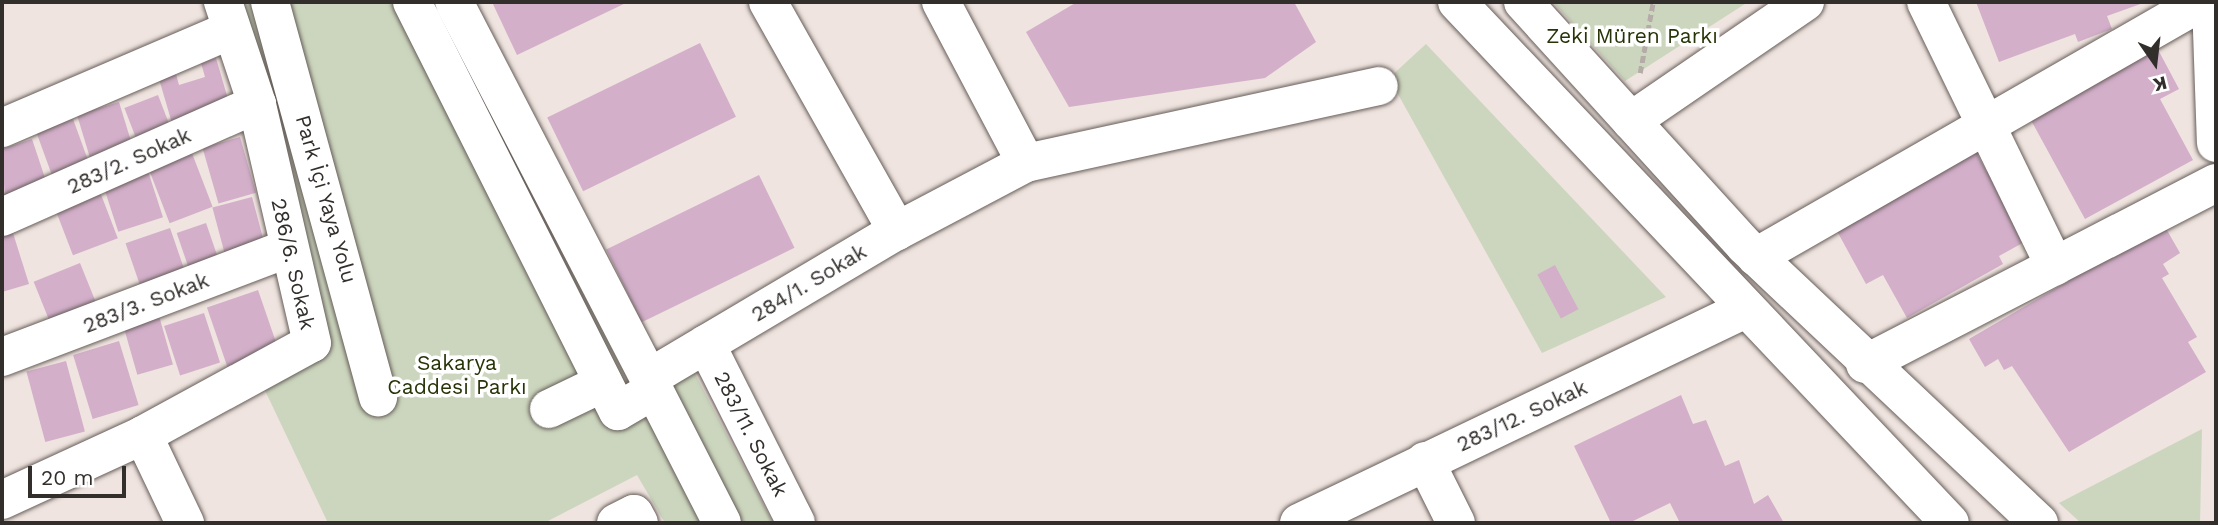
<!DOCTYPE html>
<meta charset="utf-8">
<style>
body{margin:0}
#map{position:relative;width:2218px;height:525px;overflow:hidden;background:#efe4df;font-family:"Work Sans",sans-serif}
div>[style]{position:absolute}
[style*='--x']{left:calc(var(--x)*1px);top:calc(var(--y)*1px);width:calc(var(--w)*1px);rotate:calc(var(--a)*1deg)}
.green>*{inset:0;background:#ccd6be}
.building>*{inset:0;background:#d3afca;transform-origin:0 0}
.path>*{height:4.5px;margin-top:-2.25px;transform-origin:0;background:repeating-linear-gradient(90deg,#b5aca8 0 7px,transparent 0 10.5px)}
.roads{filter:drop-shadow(0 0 2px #665d59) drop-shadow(0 0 2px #665d59)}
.minor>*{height:38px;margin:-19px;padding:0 19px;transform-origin:19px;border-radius:19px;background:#fff}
.major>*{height:38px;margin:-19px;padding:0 19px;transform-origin:19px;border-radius:19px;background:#fff}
span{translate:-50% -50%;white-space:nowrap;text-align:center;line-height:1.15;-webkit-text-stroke:7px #fff;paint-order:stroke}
.park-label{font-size:21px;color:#273407}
.street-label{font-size:21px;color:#322e2c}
.frame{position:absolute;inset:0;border:4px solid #322e2c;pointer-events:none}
.north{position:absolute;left:2120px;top:28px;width:70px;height:70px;-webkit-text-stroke:5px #fff;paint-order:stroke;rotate:166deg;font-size:19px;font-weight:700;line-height:28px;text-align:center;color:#322e2c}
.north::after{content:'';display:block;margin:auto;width:24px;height:32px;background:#322e2c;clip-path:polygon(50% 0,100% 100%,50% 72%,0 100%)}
.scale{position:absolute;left:28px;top:466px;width:98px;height:32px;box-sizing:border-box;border:4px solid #322e2c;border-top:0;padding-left:9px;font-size:21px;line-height:24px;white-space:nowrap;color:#322e2c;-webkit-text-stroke:5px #fff;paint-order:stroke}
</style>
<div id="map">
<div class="green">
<div style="clip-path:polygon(224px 2px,440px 2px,525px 185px,638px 399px,693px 370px,773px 523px,665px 523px,637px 475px,544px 523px,328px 523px,260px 380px,312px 343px)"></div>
<div style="clip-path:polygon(1553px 2px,1748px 2px,1625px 81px)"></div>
<div style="clip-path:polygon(1426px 44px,1666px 297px,1542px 353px,1389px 78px)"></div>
<div style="clip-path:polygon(2202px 429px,2200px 523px,2081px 523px,2059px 503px)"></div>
</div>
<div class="building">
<div style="clip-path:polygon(492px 2px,628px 2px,517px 55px)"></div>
<div style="clip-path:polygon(1077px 2px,1294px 2px,1316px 42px,1265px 78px,1069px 107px,1026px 32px)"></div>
<div style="clip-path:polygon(1976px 2px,2146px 2px,2107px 16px,2112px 29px,2078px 42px,2075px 34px,1999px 62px)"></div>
<div style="clip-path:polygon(2154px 42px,2179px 89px,2160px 99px,2193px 160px,2085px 219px,2026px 111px)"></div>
<div style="left:700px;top:43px;width:82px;height:170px;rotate:64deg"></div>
<div style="clip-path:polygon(216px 58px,232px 113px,174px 130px,159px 79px,176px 74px,179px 85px,205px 77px,201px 63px)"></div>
<div style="left:158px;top:95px;width:43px;height:36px;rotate:69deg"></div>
<div style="left:119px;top:102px;width:51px;height:44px;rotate:73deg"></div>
<div style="left:73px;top:119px;width:51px;height:39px;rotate:70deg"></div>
<div style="left:240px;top:137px;width:58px;height:39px;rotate:74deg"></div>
<div style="clip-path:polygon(32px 139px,48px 187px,5px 201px,2px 149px)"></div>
<div style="clip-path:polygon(1972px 145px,1987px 172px,1997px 166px,2028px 240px,1999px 256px,2003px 264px,1907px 318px,1883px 275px,1866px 284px,1832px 222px)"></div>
<div style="left:190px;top:148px;width:63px;height:46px;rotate:69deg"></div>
<div style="left:146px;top:165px;width:55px;height:47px;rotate:72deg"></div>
<div style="left:759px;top:175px;width:81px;height:170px;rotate:64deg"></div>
<div style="left:97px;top:184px;width:58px;height:48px;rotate:69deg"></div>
<div style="left:252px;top:197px;width:60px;height:41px;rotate:75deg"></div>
<div style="left:206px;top:223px;width:50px;height:31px;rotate:71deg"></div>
<div style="clip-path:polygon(2164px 225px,2180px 253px,2163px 264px,2169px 274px,2162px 278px,2197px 337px,2188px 342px,2206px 372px,2069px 452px,2012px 366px,2004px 370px,1998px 359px,1985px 367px,1969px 339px)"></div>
<div style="left:170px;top:228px;width:55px;height:47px;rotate:71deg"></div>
<div style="clip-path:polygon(13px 233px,29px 284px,2px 292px,2px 237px)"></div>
<div style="left:80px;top:263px;width:56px;height:50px;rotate:68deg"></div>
<div style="left:1555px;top:265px;width:50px;height:20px;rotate:62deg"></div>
<div style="left:258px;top:290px;width:64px;height:54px;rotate:71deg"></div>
<div style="left:155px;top:302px;width:65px;height:37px;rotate:74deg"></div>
<div style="left:204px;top:313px;width:52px;height:42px;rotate:72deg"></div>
<div style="left:119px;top:341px;width:67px;height:48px;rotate:73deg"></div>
<div style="left:66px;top:361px;width:73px;height:41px;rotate:75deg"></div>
<div style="clip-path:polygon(1681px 395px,1693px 424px,1706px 420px,1725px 466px,1739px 460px,1754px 504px,1768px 495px,1784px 523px,1680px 523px,1670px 503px,1629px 523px,1611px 523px,1574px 446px)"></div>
</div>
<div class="path">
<div style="--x:1640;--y:73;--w:72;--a:-79.6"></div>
</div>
<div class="roads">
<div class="minor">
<div style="--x:270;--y:2;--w:410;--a:74.7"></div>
<div style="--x:412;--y:2;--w:458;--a:63.3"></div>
<div style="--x:618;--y:411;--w:42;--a:-30.3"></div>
<div style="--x:654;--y:390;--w:149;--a:62.9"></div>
<div style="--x:454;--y:2;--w:424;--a:62.6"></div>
<div style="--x:649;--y:378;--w:288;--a:-30.7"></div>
<div style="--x:897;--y:231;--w:146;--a:-27.8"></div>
<div style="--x:1026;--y:163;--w:361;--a:-12.3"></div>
<div style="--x:768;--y:2;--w:263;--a:60.6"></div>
<div style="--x:941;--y:2;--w:182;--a:62.2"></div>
<div style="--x:1926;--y:2;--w:294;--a:64"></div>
<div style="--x:2211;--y:2;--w:141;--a:88"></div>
<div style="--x:1631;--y:121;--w:211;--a:-34.4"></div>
<div style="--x:2;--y:128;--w:249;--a:-23.2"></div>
<div style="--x:2;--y:217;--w:279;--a:-23.9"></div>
<div style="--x:1756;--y:257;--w:513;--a:-29.81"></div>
<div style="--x:706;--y:344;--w:200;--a:63.3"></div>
<div style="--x:2;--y:357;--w:307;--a:-20.8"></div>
<div style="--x:1865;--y:364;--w:395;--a:-27.3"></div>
<div style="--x:549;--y:409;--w:60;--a:-25.7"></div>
<div style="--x:143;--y:435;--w:192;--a:-28.6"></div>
<div style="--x:312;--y:343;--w:245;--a:-103"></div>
<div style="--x:257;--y:104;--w:108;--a:-108.4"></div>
<div style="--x:1425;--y:461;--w:69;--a:63.4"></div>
<div style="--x:2;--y:500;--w:155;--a:-24.7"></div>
<div style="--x:143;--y:435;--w:98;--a:64.5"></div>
<div style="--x:616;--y:523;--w:20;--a:-27"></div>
<div style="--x:634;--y:514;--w:10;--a:61"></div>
<div style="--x:1299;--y:523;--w:496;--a:-25.6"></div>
</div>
<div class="major">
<div style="--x:1457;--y:2;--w:717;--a:46.58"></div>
<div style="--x:1523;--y:2;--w:330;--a:47.7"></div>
<div style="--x:1745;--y:246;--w:404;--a:43.3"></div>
</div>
</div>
<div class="park-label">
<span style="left:1632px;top:36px">Zeki Müren Parkı</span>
<span style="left:457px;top:375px">Sakarya<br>Caddesi Parkı</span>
</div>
<div class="street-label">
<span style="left:129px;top:161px;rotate:-24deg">283/2. Sokak</span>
<span style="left:326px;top:199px;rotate:74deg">Park İçi Yaya Yolu</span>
<span style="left:293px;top:264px;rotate:77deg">286/6. Sokak</span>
<span style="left:809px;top:283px;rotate:-31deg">284/1. Sokak</span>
<span style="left:146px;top:303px;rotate:-21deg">283/3. Sokak</span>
<span style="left:1522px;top:416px;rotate:-25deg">283/12. Sokak</span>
<span style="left:751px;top:434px;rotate:63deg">283/11. Sokak</span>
</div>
<div class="frame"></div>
<div class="north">K</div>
<div class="scale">20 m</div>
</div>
